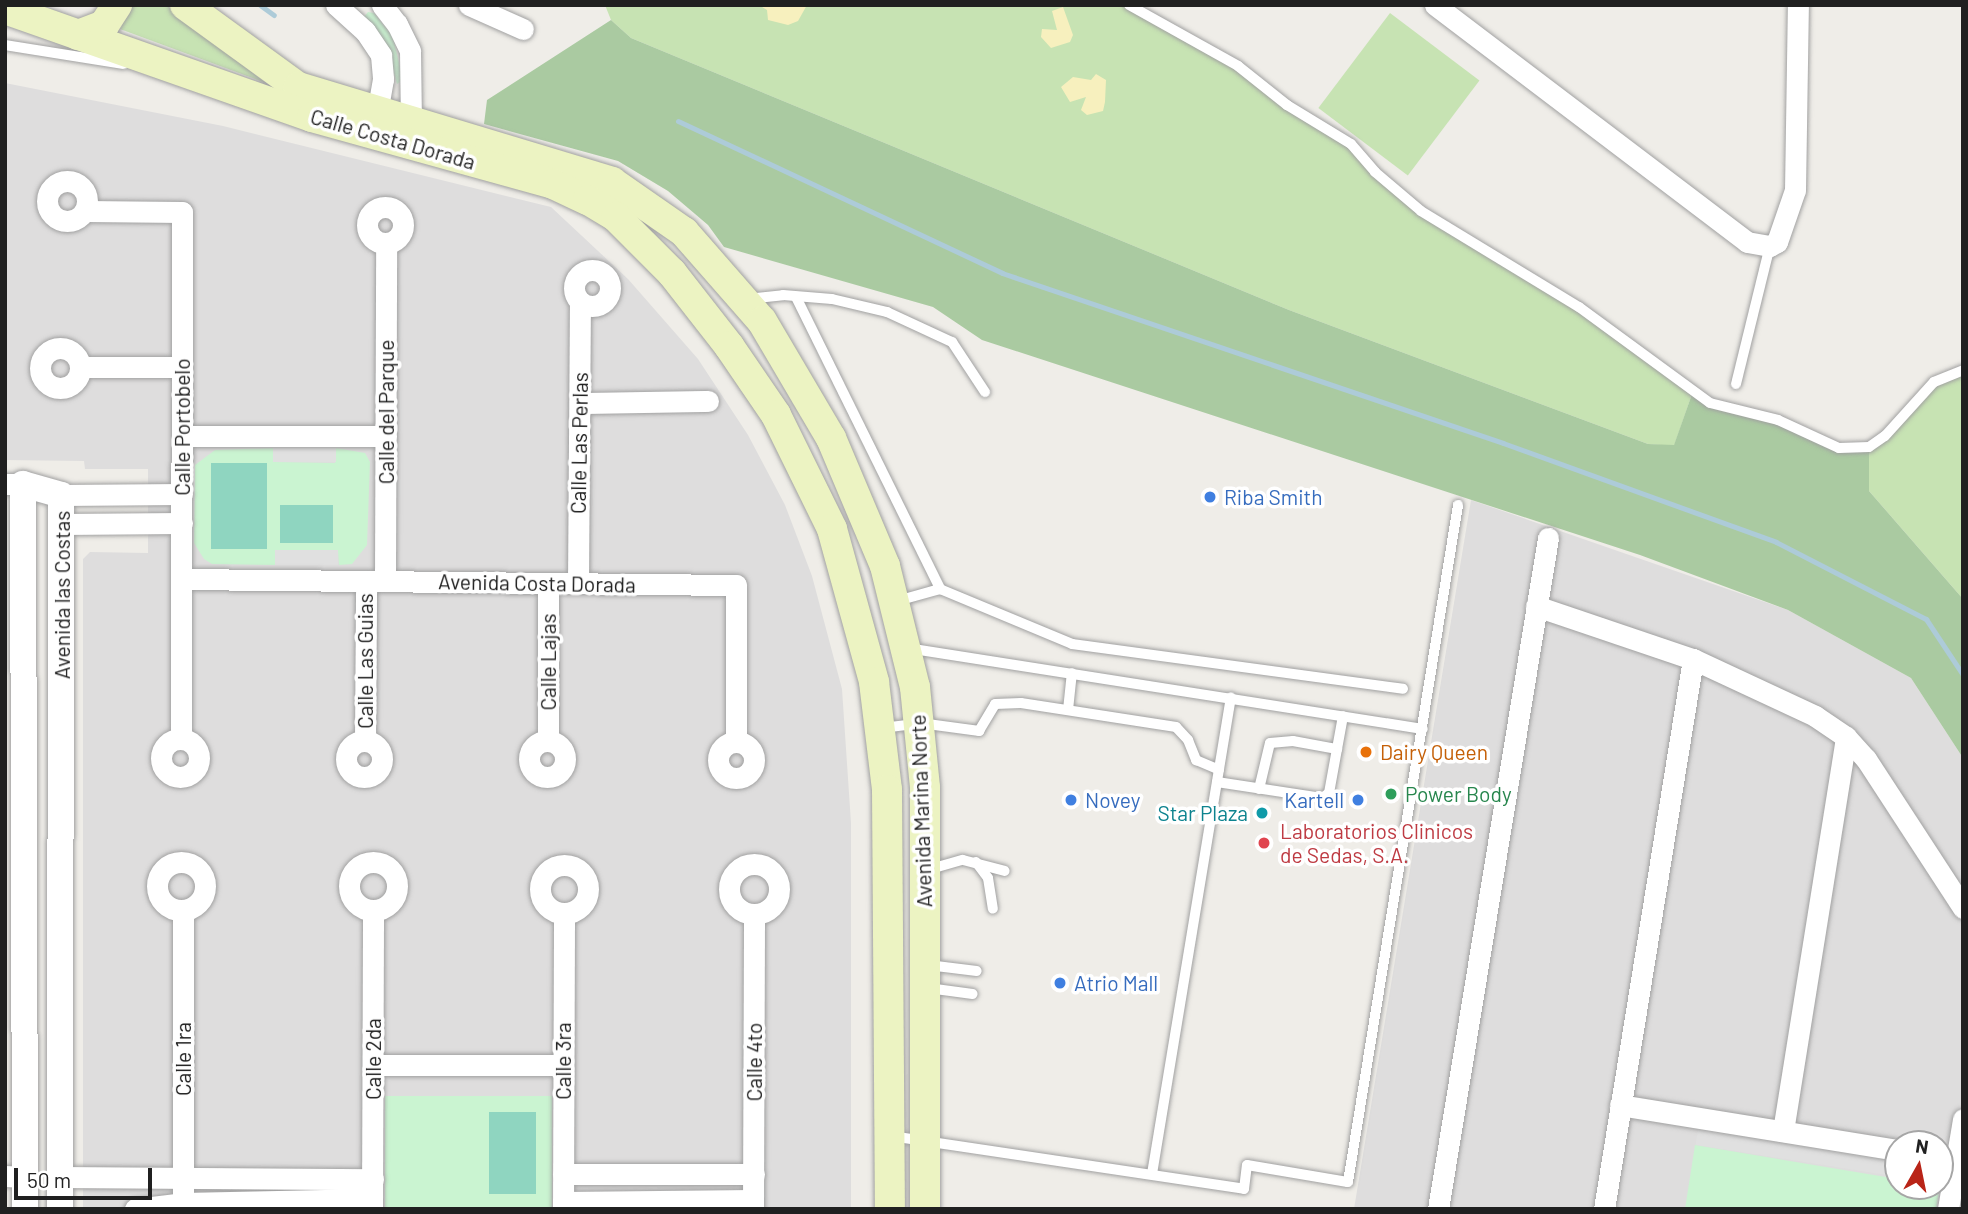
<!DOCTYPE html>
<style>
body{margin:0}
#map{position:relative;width:1968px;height:1214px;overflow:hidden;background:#efede8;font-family:Barlow,sans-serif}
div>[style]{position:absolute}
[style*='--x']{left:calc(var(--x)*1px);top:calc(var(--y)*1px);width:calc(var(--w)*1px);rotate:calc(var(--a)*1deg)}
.residential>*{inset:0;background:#dedddd}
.grass>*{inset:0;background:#c7e3b3;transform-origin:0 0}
.forest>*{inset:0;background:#aacaa1}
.sand>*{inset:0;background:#f7f0be}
.park>*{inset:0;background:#caf4d1;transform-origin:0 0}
.pitch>*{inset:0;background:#8fd5c0;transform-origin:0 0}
.parking>*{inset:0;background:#e0e0e0;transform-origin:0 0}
.stream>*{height:5px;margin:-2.5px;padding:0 2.5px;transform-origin:2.5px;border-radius:2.5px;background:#adcbd8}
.roads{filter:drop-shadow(0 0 2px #a1a1a1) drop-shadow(0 0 2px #a1a1a1)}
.service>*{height:10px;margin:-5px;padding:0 5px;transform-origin:5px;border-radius:5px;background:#fff}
.minor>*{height:21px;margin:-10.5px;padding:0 10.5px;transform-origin:10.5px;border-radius:10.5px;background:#fff}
.minor>.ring{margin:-10.5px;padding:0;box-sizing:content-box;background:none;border:21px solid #fff;border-radius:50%}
.tertiary>*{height:26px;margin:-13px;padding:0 13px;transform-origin:13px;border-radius:13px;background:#fff}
.secondary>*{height:30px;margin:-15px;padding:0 15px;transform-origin:15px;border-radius:15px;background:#ecf3c2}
.dots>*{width:19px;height:19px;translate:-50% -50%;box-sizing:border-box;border:4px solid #fff;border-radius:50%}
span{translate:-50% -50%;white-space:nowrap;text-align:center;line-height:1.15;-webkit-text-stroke:7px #fff;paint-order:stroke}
.street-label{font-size:21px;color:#202020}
.shop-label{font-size:21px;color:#366cbe}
.left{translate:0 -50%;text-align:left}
.right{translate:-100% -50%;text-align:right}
.food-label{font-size:21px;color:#c56008}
.leisure-label{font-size:21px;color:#27864d}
.culture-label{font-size:21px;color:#0d838f}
.health-label{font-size:21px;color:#be3a42}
.frame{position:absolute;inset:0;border:7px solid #202020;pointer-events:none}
.north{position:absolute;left:1884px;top:1130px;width:70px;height:70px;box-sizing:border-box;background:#fff;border:2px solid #a6a6a6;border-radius:50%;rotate:9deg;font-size:19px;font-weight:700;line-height:28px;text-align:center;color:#202020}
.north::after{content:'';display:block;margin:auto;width:24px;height:32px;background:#b92417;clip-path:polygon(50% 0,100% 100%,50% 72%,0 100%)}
.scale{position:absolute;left:14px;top:1168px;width:138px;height:32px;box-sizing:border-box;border:4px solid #202020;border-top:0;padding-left:9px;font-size:21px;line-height:24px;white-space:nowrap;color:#202020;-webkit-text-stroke:5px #fff;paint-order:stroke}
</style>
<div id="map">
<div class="residential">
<div style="clip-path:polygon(5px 83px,223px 126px,551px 207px,628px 279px,698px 359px,748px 435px,785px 505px,812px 576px,842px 689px,851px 823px,851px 1209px,83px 1209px,83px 559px,90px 552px,148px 553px,148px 469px,85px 469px,84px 461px,5px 460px)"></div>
<div style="clip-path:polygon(evenodd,1471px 500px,1788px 610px,1911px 678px,1963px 758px,1963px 1209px,1354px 1209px,1471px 500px,1898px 1144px,1940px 1144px,1940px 1186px,1898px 1186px,1898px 1144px)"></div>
</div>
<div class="grass">
<div style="clip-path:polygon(132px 5px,166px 5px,266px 83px,120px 29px)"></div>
<div style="clip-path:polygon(605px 5px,1129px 5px,1203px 42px,1351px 144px,1397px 193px,1545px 288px,1692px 394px,1674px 446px,1648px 444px,1289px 310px,631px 38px,611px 20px)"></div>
<div style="left:1390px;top:13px;width:112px;height:119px;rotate:37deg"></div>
<div style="clip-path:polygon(1963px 370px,1963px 599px,1869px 491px,1869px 447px,1934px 382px)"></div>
</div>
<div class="forest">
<div style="clip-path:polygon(611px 20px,631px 38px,1289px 310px,1648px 444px,1674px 445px,1692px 394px,1778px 420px,1839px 448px,1869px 447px,1869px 491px,1963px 599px,1963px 758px,1911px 678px,1788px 610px,1640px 555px,982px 340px,933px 307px,724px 247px,708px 225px,668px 191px,618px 161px,484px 124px,487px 100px)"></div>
</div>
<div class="sand">
<div style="clip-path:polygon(759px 5px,807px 5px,798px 21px,788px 25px,768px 20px,767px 10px)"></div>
<div style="clip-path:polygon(1063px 7px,1073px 35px,1070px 42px,1051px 48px,1041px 37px,1042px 29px,1057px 30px,1052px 11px)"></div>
<div style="clip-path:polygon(1096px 74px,1106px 80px,1105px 102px,1103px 111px,1087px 115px,1081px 110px,1086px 97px,1070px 102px,1061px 87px,1073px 77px,1091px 80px)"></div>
</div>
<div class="park">
<div style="clip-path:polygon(368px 12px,374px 13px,393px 37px,403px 80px,397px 84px,389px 55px,363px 18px)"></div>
<div style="clip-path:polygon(273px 448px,273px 462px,335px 463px,336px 448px,365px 453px,370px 462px,367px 545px,352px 564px,339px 565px,338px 551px,276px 550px,275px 565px,212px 564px,204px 559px,194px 543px,195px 465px,215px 450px)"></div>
<div style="left:385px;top:1096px;width:167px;height:113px"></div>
<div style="clip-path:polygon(1695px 1145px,1898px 1179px,1898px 1186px,1940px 1186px,1936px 1209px,1685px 1209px)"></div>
</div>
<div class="pitch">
<div style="left:211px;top:463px;width:56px;height:86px"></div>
<div style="left:280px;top:505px;width:53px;height:38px"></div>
<div style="left:489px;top:1112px;width:47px;height:82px"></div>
</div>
<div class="parking">
<div style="left:273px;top:448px;width:63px;height:14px"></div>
<div style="left:275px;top:550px;width:63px;height:15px"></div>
<div style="left:1698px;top:1129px;width:203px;height:16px;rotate:9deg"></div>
</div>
<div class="stream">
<div style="--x:260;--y:5;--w:17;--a:36"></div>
<div style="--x:678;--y:121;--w:358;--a:25.1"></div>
<div style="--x:1002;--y:273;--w:529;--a:18.74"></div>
<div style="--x:1503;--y:443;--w:290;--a:19.9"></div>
<div style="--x:1776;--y:542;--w:169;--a:27.2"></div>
<div style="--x:1926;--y:619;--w:67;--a:56.5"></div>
</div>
<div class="roads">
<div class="service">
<div style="--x:1129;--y:5;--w:125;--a:29.2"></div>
<div style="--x:1238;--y:66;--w:63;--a:38.5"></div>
<div style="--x:1287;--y:105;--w:75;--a:31.4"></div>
<div style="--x:1351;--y:144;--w:37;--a:49"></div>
<div style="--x:1375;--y:172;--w:60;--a:40.3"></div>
<div style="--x:1421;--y:211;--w:185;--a:31.3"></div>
<div style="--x:1579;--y:307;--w:162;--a:36.2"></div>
<div style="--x:1710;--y:403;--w:70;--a:14"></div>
<div style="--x:1778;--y:420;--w:67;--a:24.7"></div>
<div style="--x:1839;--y:448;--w:30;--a:-2"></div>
<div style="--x:1869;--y:447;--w:19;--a:-35"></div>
<div style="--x:1885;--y:436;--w:73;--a:-47.8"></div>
<div style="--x:1934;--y:382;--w:31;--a:-22"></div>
<div style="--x:5;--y:45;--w:120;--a:9.1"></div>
<div style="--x:796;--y:297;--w:326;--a:63.7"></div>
<div style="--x:940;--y:589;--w:143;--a:22.6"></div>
<div style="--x:1072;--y:644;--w:334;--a:7.7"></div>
<div style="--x:747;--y:299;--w:36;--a:-6"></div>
<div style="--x:783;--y:295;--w:49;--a:4.7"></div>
<div style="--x:832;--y:299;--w:57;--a:13.3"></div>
<div style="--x:887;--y:312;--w:72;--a:24.8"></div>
<div style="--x:952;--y:342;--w:60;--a:56.6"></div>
<div style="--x:1736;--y:384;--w:142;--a:-76.2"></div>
<div style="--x:897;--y:601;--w:45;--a:-15.6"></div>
<div style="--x:907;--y:648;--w:522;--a:8.92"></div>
<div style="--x:1068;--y:710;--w:37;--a:-84"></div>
<div style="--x:882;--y:728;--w:38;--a:-7"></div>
<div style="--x:920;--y:723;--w:60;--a:7.7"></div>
<div style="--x:979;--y:731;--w:31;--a:-59"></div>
<div style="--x:995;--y:704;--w:26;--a:-2"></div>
<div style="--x:1021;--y:703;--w:157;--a:8.8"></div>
<div style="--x:1176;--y:727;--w:18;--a:47"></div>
<div style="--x:1188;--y:740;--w:22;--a:68"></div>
<div style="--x:1196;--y:760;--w:25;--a:23"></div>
<div style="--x:1217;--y:782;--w:106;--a:8.7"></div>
<div style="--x:1322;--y:798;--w:9;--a:-36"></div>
<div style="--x:1329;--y:793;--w:78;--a:-79.7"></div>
<div style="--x:1259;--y:789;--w:47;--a:-76.6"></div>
<div style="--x:1270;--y:743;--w:23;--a:-5"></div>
<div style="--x:1293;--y:741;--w:45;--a:10.3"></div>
<div style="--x:976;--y:862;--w:20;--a:53"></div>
<div style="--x:988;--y:878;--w:31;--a:81"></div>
<div style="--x:927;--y:870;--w:37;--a:-16"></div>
<div style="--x:963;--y:860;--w:43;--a:14.7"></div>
<div style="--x:928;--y:965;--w:49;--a:7"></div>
<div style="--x:928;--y:988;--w:45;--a:7.6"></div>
<div style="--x:891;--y:1136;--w:357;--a:8.5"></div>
<div style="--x:1244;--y:1189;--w:24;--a:-83"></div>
<div style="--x:1247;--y:1165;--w:102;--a:9.6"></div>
<div style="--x:1348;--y:1182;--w:686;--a:-80.77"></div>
<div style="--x:1152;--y:1174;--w:483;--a:-80.6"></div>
</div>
<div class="minor">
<div style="--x:336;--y:5;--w:39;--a:42"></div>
<div style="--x:365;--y:31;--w:29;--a:56"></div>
<div style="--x:381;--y:55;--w:24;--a:85"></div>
<div style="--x:383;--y:79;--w:34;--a:100"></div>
<div style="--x:382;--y:5;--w:24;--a:52"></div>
<div style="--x:397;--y:24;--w:30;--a:64"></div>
<div style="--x:410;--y:51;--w:70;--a:89.2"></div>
<div style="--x:469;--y:5;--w:59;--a:24"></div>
<div style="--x:1435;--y:5;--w:392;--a:37.2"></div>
<div style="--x:1747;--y:242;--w:23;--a:10"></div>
<div style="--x:1770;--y:246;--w:8;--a:-30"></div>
<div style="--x:1777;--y:242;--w:55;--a:-70.9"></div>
<div style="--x:1795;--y:190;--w:185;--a:-89.1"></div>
<div class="ring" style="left:47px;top:181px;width:19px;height:19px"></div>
<div class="ring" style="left:367px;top:207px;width:15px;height:15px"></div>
<div style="--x:85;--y:211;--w:97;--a:0.6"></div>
<div style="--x:182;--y:212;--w:527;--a:90.11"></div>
<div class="ring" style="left:574px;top:270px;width:15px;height:15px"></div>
<div class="ring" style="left:40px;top:348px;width:19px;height:19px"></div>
<div style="--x:81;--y:367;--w:101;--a:0"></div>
<div style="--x:580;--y:403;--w:128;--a:-0.9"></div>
<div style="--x:182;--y:436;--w:204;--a:0"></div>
<div style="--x:5;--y:484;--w:18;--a:0"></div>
<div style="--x:61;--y:495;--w:121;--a:-0.5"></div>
<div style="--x:62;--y:524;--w:120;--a:-0.5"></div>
<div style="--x:181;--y:579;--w:555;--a:0.62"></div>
<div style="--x:736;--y:585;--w:157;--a:90"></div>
<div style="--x:385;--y:581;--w:338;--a:-89.8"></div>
<div style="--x:578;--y:583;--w:281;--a:-89.6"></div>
<div style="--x:1536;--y:606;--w:166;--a:18.7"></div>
<div style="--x:1693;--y:659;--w:135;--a:25"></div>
<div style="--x:1815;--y:716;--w:37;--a:34"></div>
<div style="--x:1846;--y:737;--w:30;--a:48"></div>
<div style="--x:1866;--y:759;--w:178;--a:56.9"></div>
<div class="ring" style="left:161px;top:739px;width:17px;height:17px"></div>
<div style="--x:548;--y:740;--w:157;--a:-90"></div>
<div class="ring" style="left:529px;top:741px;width:15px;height:15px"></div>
<div class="ring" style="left:346px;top:741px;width:15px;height:15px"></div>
<div style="--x:365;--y:741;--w:160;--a:-89.6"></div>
<div class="ring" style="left:718px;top:742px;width:15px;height:15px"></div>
<div class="ring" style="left:349px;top:862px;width:27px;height:27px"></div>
<div class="ring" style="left:157px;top:862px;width:27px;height:27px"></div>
<div class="ring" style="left:729px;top:864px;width:29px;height:29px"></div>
<div class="ring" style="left:540px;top:865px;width:27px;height:27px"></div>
<div style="--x:373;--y:1065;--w:190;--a:0"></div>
<div style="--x:1620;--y:1105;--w:282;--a:9.2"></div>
<div style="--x:1783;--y:1131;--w:399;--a:-80.9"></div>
<div style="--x:563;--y:1174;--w:191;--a:0"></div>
<div style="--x:5;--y:1176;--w:20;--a:3"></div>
<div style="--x:60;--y:1177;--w:313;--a:0.4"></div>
<div style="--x:563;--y:1202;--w:190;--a:-0.6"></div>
<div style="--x:135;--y:1209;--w:48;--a:-7.1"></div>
<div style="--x:183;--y:1203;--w:189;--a:-1.2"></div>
<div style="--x:183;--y:1209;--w:299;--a:-90"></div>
<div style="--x:372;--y:1209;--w:299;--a:-89.8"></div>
<div style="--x:563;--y:1209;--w:295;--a:-89.8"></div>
<div style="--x:753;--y:1209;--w:295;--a:-89.8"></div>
<div style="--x:1438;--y:1209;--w:680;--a:-80.69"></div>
<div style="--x:1604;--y:1209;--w:557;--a:-80.81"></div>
<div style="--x:1948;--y:1209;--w:91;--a:-80.5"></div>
</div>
<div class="tertiary">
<div style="--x:25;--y:1209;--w:725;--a:-90.16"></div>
<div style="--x:23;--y:484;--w:40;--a:16"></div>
<div style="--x:61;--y:495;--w:714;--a:90.08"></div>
</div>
<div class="secondary">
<div style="--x:185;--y:5;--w:140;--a:36"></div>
<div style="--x:298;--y:87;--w:328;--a:16.8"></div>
<div style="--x:612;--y:182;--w:88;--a:34.8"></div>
<div style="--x:684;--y:232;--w:118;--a:48.8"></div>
<div style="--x:762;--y:321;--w:136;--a:59.5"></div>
<div style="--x:831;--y:438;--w:139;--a:67.1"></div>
<div style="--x:885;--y:566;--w:125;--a:76.1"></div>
<div style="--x:915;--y:687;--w:101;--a:84.3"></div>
<div style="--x:925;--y:788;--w:421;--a:90"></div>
<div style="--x:5;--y:9;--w:325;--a:19.4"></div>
<div style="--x:312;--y:117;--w:250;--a:15.5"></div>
<div style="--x:553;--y:184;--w:38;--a:25"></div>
<div style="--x:588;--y:200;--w:33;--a:31"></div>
<div style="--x:616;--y:217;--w:79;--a:45"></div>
<div style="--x:672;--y:273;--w:93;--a:52"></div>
<div style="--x:729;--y:346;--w:83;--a:55.7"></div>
<div style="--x:776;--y:415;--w:127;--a:63.8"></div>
<div style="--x:832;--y:529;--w:159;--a:74.6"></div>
<div style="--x:874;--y:682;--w:109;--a:83.1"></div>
<div style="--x:887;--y:790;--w:419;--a:89.6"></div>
<div style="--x:78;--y:35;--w:28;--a:-21"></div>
<div style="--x:104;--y:25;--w:24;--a:-57"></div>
</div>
</div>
<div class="dots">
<div style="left:1210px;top:497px;background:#3f7fe0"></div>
<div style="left:1366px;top:752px;background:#e8710a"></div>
<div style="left:1391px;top:794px;background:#2e9e5b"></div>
<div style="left:1071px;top:800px;background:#3f7fe0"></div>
<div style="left:1358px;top:800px;background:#3f7fe0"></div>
<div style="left:1262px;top:813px;background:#0f9aa8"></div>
<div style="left:1264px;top:843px;background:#e0444e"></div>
<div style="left:1060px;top:983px;background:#3f7fe0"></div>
</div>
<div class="street-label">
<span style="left:393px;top:139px;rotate:16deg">Calle Costa Dorada</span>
<span style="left:386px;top:412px;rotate:-90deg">Calle del Parque</span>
<span style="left:182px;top:427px;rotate:-90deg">Calle Portobelo</span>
<span style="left:579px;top:443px;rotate:-89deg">Calle Las Perlas</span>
<span style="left:537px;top:583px;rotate:1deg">Avenida Costa Dorada</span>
<span style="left:62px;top:595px;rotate:-90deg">Avenida las Costas</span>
<span style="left:365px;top:661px;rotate:-90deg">Calle Las Guias</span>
<span style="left:548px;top:662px;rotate:-90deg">Calle Lajas</span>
<span style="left:921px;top:811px;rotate:-92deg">Avenida Marina Norte</span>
<span style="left:183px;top:1059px;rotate:-90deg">Calle 1ra</span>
<span style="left:373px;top:1059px;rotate:-90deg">Calle 2da</span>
<span style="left:563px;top:1061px;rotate:-90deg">Calle 3ra</span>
<span style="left:754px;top:1062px;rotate:-90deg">Calle 4to</span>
</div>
<div class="shop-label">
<span class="left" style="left:1224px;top:497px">Riba Smith</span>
<span class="left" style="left:1085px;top:800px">Novey</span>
<span class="right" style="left:1344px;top:800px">Kartell</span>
<span class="left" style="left:1074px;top:983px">Atrio Mall</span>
</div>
<div class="food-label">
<span class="left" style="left:1380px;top:752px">Dairy Queen</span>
</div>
<div class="leisure-label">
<span class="left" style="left:1405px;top:794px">Power Body</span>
</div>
<div class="culture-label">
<span class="right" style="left:1248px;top:813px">Star Plaza</span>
</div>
<div class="health-label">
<span class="left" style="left:1280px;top:843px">Laboratorios Clinicos<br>de Sedas, S.A.</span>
</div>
<div class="frame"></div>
<div class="north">N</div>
<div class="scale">50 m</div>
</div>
